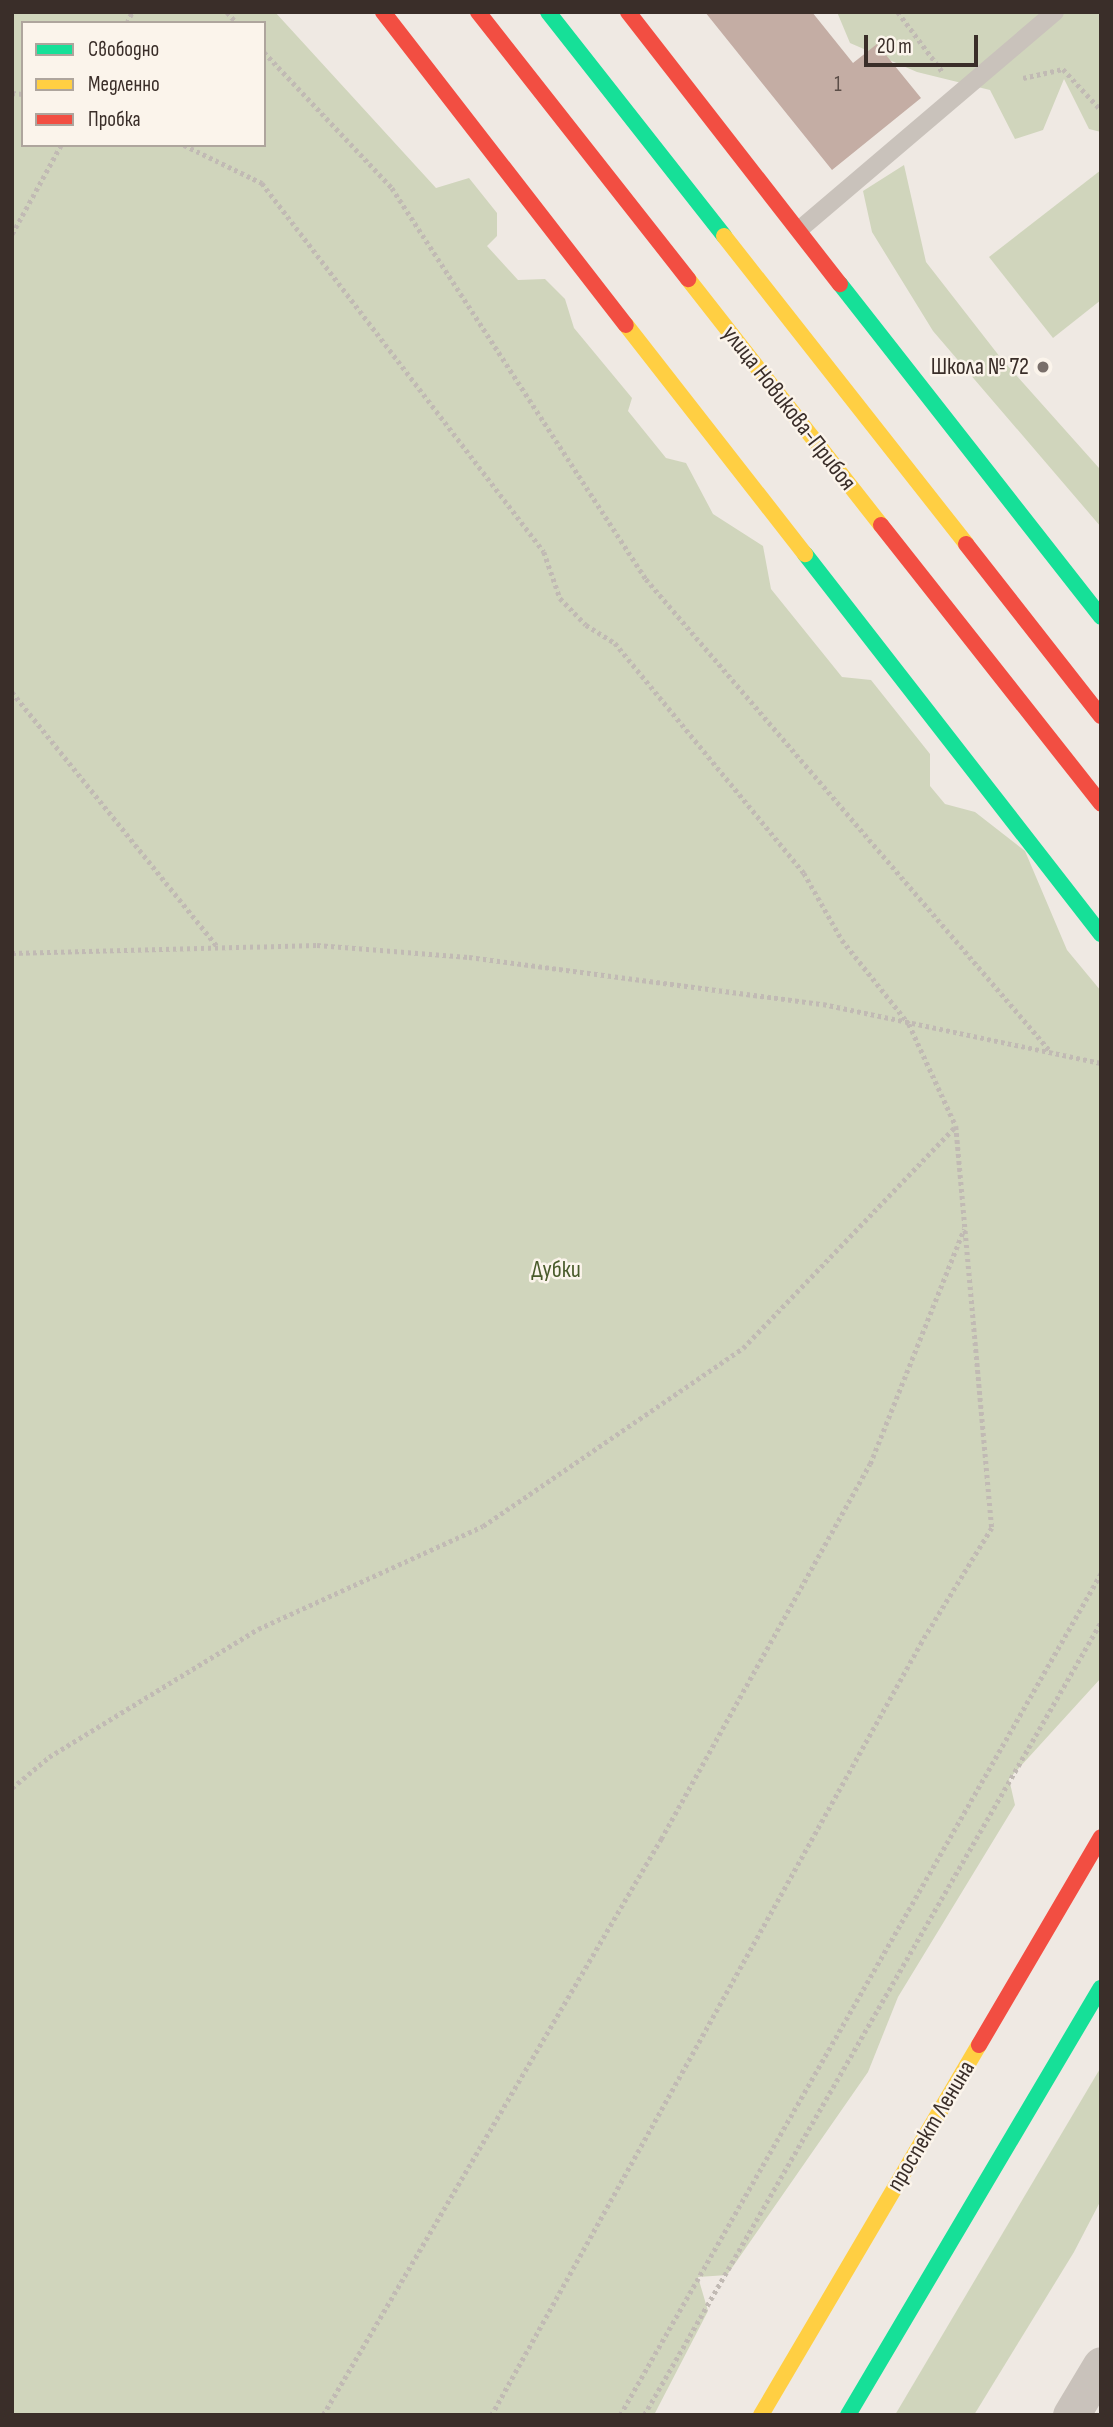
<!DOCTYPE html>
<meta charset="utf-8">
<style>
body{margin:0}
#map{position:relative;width:1113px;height:2427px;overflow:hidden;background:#efe9e3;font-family:"Sofia Sans Condensed",sans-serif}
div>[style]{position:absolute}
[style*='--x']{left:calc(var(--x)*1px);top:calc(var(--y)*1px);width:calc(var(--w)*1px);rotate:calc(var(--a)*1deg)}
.green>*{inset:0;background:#d0d5bc}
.building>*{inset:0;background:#c4ada4}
.path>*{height:4.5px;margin-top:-2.25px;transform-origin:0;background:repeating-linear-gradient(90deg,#c1bab4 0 3.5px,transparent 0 7px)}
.lane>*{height:18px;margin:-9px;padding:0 9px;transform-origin:9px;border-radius:9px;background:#c9c2bb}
.street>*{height:37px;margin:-18.5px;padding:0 18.5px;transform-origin:18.5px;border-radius:18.5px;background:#c9c2bb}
.fast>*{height:16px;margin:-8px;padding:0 8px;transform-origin:8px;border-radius:8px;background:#16e098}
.slow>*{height:16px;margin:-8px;padding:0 8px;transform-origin:8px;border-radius:8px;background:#ffcf43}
.jam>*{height:16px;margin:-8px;padding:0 8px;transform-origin:8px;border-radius:8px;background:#f24e42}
.dots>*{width:19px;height:19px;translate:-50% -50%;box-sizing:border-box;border:4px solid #fbf4eb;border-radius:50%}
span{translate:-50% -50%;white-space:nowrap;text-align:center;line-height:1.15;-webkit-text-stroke:5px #fbf4eb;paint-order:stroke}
.number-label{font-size:21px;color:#5c4e48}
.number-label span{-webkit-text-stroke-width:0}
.poi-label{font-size:24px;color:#3a2e29}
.right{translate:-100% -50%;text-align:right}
.street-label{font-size:24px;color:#3a2e29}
.park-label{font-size:24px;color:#495b2b}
.frame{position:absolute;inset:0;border:14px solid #3a2e29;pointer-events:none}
.legend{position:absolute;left:21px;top:21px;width:245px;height:126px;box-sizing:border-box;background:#fbf4eb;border:2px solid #aea59d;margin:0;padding:9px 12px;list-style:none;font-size:21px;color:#3a2e29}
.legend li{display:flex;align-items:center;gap:14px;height:35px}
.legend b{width:35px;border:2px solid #aea59d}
.scale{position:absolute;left:864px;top:35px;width:114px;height:32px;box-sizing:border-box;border:4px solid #3a2e29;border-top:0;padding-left:9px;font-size:21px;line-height:24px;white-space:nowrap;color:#3a2e29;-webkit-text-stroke:5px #fbf4eb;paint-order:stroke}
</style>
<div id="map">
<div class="green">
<div style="clip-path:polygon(evenodd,12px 12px,275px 12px,436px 188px,469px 178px,497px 213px,497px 236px,487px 246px,518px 280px,545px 279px,565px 299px,574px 328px,632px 398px,628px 411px,666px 458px,686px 463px,713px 514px,763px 546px,771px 589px,842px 677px,871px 680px,930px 754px,930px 786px,945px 804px,975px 812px,1025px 851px,1067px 950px,1101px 991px,1101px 1678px,1009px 1779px,1015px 1805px,898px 1997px,868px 2072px,727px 2275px,698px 2277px,708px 2311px,654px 2415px,12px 2415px,12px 12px,23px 23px,264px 23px,264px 145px,23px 145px,23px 23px)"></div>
<div style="clip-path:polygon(837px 12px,1101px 12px,1101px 132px,1089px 129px,1064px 79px,1043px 130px,1015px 139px,990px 90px,917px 72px,850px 43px)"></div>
<div style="clip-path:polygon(904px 165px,926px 262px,1000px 357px,1099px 468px,1101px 465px,1101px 527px,933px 331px,872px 232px,863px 191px)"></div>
<div style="clip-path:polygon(1101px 170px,1101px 300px,1053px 338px,989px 257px)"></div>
<div style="clip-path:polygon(1101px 2067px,1101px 2200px,1074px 2252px,974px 2415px,895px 2415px)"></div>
</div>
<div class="building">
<div style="clip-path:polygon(705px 12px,812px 12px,853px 63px,877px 44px,921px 98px,832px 170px)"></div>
</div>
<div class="path">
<div style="--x:227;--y:12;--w:15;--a:48"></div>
<div style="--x:898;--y:12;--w:74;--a:53.3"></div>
<div style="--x:127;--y:23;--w:12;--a:-66"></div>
<div style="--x:264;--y:52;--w:187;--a:46.7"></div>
<div style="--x:392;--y:188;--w:466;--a:57"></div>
<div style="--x:646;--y:579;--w:624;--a:49.42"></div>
<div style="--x:1023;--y:78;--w:41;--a:-12.7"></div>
<div style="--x:1063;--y:69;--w:56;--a:47.2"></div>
<div style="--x:12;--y:93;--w:11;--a:5"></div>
<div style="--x:184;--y:145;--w:87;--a:26"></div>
<div style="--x:262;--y:183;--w:464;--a:52.6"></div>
<div style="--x:544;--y:552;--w:49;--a:70.8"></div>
<div style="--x:560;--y:598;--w:37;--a:46"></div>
<div style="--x:586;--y:625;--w:34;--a:32"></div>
<div style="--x:615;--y:643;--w:298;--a:50.6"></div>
<div style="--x:804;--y:873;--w:77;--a:60.4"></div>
<div style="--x:842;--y:940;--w:107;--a:51.4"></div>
<div style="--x:909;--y:1024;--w:112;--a:65.3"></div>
<div style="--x:956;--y:1126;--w:404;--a:84.9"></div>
<div style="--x:992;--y:1528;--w:134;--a:121.6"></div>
<div style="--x:922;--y:1642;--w:885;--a:119.09"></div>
<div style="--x:12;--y:234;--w:102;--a:-61.2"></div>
<div style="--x:12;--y:692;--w:328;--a:51.1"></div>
<div style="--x:12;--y:953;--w:305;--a:-1.5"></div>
<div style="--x:317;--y:945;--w:152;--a:4.5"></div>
<div style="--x:469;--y:957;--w:357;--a:7.6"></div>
<div style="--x:823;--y:1004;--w:284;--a:12"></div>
<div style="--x:12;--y:1788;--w:48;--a:-40"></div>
<div style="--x:49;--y:1757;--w:245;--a:-31.5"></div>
<div style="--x:258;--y:1629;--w:247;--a:-24.6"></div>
<div style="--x:483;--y:1526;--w:315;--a:-34.4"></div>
<div style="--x:743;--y:1348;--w:306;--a:-46.2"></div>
<div style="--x:323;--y:2415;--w:668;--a:-59.6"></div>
<div style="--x:661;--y:1839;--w:429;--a:-60.9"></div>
<div style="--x:870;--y:1464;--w:253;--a:-68.2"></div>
<div style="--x:620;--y:2415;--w:970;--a:-60.26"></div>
<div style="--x:644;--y:2415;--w:915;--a:-60.05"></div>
</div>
<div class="lane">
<div style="--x:800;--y:229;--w:335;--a:-40.4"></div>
</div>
<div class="street">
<div style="--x:1071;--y:2415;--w:58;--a:-59"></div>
</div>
<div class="fast">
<div style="--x:548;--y:12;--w:285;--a:51.8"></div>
<div style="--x:840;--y:284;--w:423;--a:51.9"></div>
<div style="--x:805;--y:554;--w:482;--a:52.1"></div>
<div style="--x:848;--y:2415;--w:496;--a:-59.4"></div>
</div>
<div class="slow">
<div style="--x:724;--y:236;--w:392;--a:51.8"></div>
<div style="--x:688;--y:279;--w:313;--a:51.9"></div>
<div style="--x:626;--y:325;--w:291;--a:52"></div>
<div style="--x:761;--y:2415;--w:429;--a:-59.5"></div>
</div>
<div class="jam">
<div style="--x:383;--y:12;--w:396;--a:52.2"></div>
<div style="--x:478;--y:12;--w:340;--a:51.8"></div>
<div style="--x:628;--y:12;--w:345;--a:52.1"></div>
<div style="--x:881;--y:525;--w:355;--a:51.7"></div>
<div style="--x:966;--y:544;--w:219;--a:51.9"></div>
<div style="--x:979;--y:2045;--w:241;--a:-59.6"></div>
</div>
<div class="dots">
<div style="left:1043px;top:367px;background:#796f6a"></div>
</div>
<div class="number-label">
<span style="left:838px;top:85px">1</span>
</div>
<div class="poi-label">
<span class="right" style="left:1029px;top:367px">Школа № 72</span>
</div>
<div class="street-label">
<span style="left:789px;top:408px;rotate:52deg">улица Новикова-Прибоя</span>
<span style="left:931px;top:2126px;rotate:-59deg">проспект Ленина</span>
</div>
<div class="park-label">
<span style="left:556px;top:1270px">Дубки</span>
</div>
<div class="frame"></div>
<ul class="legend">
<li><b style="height:9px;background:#16e098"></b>Свободно</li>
<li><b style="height:9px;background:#ffcf43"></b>Медленно</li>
<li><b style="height:9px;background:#f24e42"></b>Пробка</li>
</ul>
<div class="scale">20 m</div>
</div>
